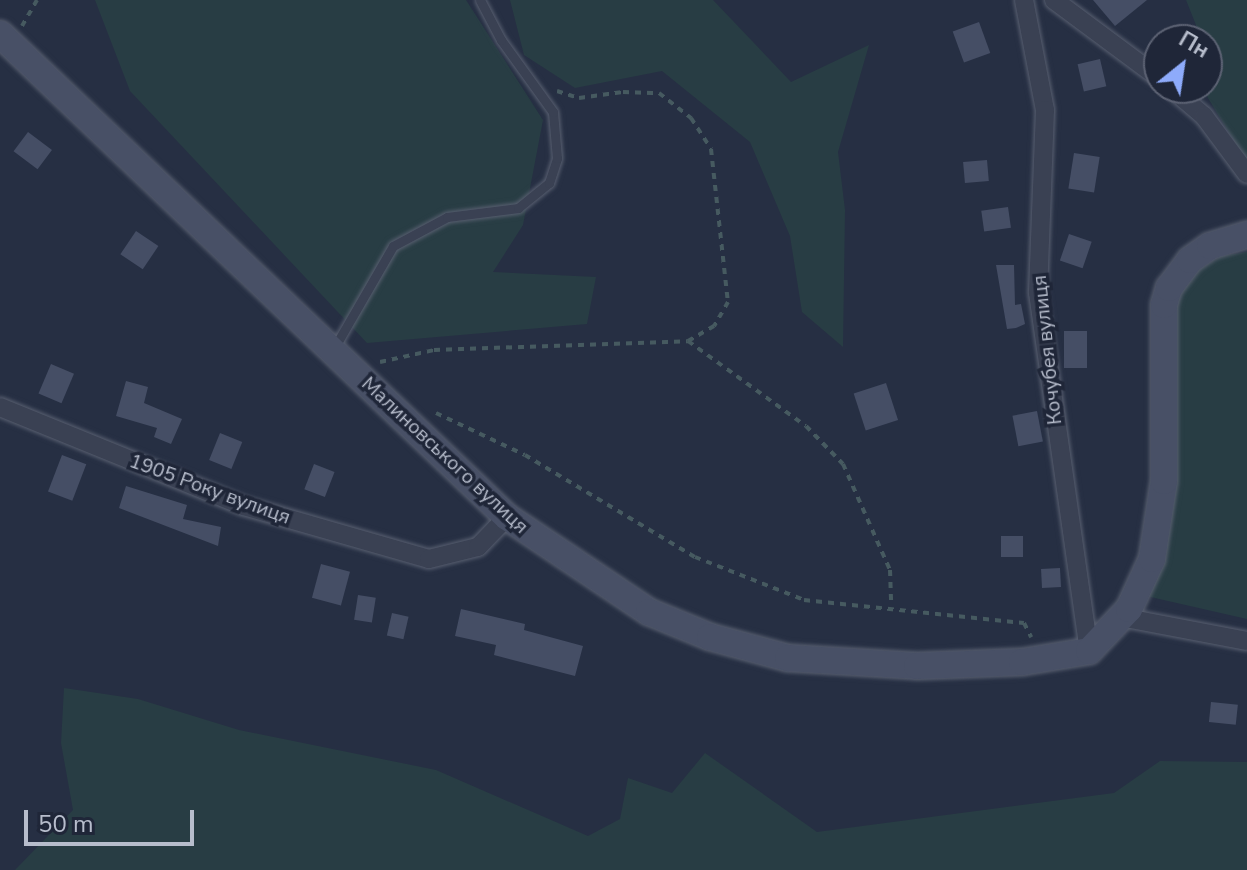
<!DOCTYPE html>
<meta charset="utf-8">
<style>
body{margin:0}
#map{position:relative;width:1247px;height:870px;overflow:hidden;background:#262f43;font-family:"Nunito Sans",sans-serif}
div>[style]{position:absolute}
[style*='--x']{left:calc(var(--x)*1px);top:calc(var(--y)*1px);width:calc(var(--w)*1px);rotate:calc(var(--a)*1deg)}
.green>*{inset:0;background:#283d44}
.building>*{inset:0;background:#454e65;transform-origin:0 0}
.path>*{height:4px;margin-top:-2px;transform-origin:0;background:repeating-linear-gradient(90deg,#465a60 0 6px,transparent 0 12px)}
.roads{filter:drop-shadow(0 0 2px #585f70) drop-shadow(0 0 2px #585f70)}
.service>*{height:9px;margin:-4.5px;padding:0 4.5px;transform-origin:4.5px;border-radius:4.5px;background:#3a4153}
.minor>*{height:18px;margin:-9px;padding:0 9px;transform-origin:9px;border-radius:9px;background:#3a4153}
.secondary>*{height:26px;margin:-13px;padding:0 13px;transform-origin:13px;border-radius:13px;background:#485066}
span{translate:-50% -50%;white-space:nowrap;text-align:center;line-height:1.15;-webkit-text-stroke:7px #1f2638;paint-order:stroke}
.street-label{font-size:20px;color:#b7bdcc}
.north{position:absolute;left:1143px;top:24px;width:80px;height:80px;box-sizing:border-box;background:#1f2638;border:2px solid #5c6273;border-radius:50%;rotate:30deg;font-size:22px;font-weight:700;line-height:32px;text-align:center;color:#b7bdcc}
.north::after{content:'';display:block;margin:auto;width:28px;height:36px;background:#8eabfb;clip-path:polygon(50% 0,100% 100%,50% 72%,0 100%)}
.scale{position:absolute;left:24px;top:810px;width:170px;height:36px;box-sizing:border-box;border:4px solid #b7bdcc;border-top:0;padding-left:10px;font-size:24px;line-height:28px;white-space:nowrap;color:#b7bdcc;-webkit-text-stroke:6px #1f2638;paint-order:stroke}
</style>
<div id="map">
<div class="green">
<div style="clip-path:polygon(95px 0,466px 0,543px 120px,523px 225px,493px 272px,596px 277px,587px 324px,367px 343px,130px 91px)"></div>
<div style="clip-path:polygon(510px 0,713px 0,791px 82px,869px 45px,838px 152px,845px 210px,843px 347px,802px 312px,790px 236px,750px 142px,662px 71px,575px 88px,524px 55px)"></div>
<div style="clip-path:polygon(1186px 0,1247px 0,1247px 163px,1202px 88px,1207px 88px,1207px 40px,1202px 40px)"></div>
<div style="clip-path:polygon(1247px 252px,1247px 619px,1146px 596px,1176px 306px,1189px 276px,1221px 256px)"></div>
<div style="clip-path:polygon(64px 688px,138px 699px,239px 730px,436px 770px,588px 836px,620px 819px,628px 778px,672px 793px,705px 753px,817px 832px,1114px 793px,1160px 761px,1247px 762px,1247px 870px,15px 870px,73px 810px,61px 743px)"></div>
</div>
<div class="building">
<div style="clip-path:polygon(1093px 0,1147px 0,1115px 26px)"></div>
<div style="left:979px;top:22px;width:33px;height:28px;rotate:70deg"></div>
<div style="left:1100px;top:59px;width:28px;height:23px;rotate:77deg"></div>
<div style="left:28px;top:132px;width:30px;height:24px;rotate:37deg"></div>
<div style="left:1074px;top:153px;width:26px;height:36px;rotate:9deg"></div>
<div style="left:987px;top:160px;width:21px;height:24px;rotate:85deg"></div>
<div style="left:1008px;top:207px;width:21px;height:27px;rotate:82deg"></div>
<div style="left:136px;top:231px;width:27px;height:28px;rotate:34deg"></div>
<div style="left:1069px;top:234px;width:24px;height:28px;rotate:19deg"></div>
<div style="clip-path:polygon(996px 265px,1014px 265px,1015px 305px,1021px 304px,1025px 324px,1016px 328px,1007px 329px)"></div>
<div style="left:1064px;top:331px;width:23px;height:37px"></div>
<div style="left:51px;top:364px;width:25px;height:32px;rotate:23deg"></div>
<div style="clip-path:polygon(126px 381px,148px 387px,144px 403px,182px 419px,171px 444px,154px 437px,157px 428px,116px 416px)"></div>
<div style="left:886px;top:383px;width:39px;height:34px;rotate:72deg"></div>
<div style="left:1037px;top:411px;width:31px;height:25px;rotate:79deg"></div>
<div style="left:220px;top:433px;width:24px;height:29px;rotate:22deg"></div>
<div style="left:62px;top:455px;width:26px;height:39px;rotate:21deg"></div>
<div style="left:314px;top:464px;width:22px;height:27px;rotate:21deg"></div>
<div style="clip-path:polygon(126px 486px,187px 505px,183px 519px,221px 527px,218px 546px,119px 508px)"></div>
<div style="left:1001px;top:536px;width:22px;height:21px"></div>
<div style="left:321px;top:564px;width:30px;height:35px;rotate:15deg"></div>
<div style="left:1060px;top:568px;width:19px;height:19px;rotate:87deg"></div>
<div style="left:358px;top:595px;width:18px;height:25px;rotate:9deg"></div>
<div style="clip-path:polygon(461px 609px,525px 624px,524px 630px,583px 646px,575px 676px,494px 655px,496px 645px,455px 636px)"></div>
<div style="left:392px;top:613px;width:17px;height:23px;rotate:13deg"></div>
<div style="left:1211px;top:702px;width:27px;height:20px;rotate:6deg"></div>
</div>
<div class="path">
<div style="--x:22;--y:26;--w:30;--a:-60"></div>
<div style="--x:557;--y:91;--w:23;--a:18"></div>
<div style="--x:579;--y:98;--w:44;--a:-7.8"></div>
<div style="--x:623;--y:92;--w:36;--a:2"></div>
<div style="--x:659;--y:93;--w:41;--a:38"></div>
<div style="--x:691;--y:118;--w:37;--a:57"></div>
<div style="--x:711;--y:149;--w:154;--a:83.7"></div>
<div style="--x:728;--y:302;--w:28;--a:120"></div>
<div style="--x:714;--y:326;--w:30;--a:150"></div>
<div style="--x:380;--y:362;--w:55;--a:-12.5"></div>
<div style="--x:434;--y:350;--w:254;--a:-2"></div>
<div style="--x:688;--y:341;--w:145;--a:35.8"></div>
<div style="--x:806;--y:426;--w:53;--a:45.8"></div>
<div style="--x:843;--y:464;--w:116;--a:66.1"></div>
<div style="--x:890;--y:570;--w:35;--a:88"></div>
<div style="--x:436;--y:413;--w:98;--a:25.3"></div>
<div style="--x:525;--y:455;--w:198;--a:31"></div>
<div style="--x:695;--y:557;--w:117;--a:21.5"></div>
<div style="--x:804;--y:600;--w:221;--a:6"></div>
<div style="--x:1024;--y:623;--w:16;--a:63"></div>
</div>
<div class="roads">
<div class="service">
<div style="--x:333;--y:350;--w:120;--a:-60"></div>
<div style="--x:393;--y:246;--w:61;--a:-28.2"></div>
<div style="--x:447;--y:217;--w:72;--a:-7.2"></div>
<div style="--x:518;--y:208;--w:40;--a:-39"></div>
<div style="--x:549;--y:183;--w:26;--a:-72"></div>
<div style="--x:557;--y:158;--w:46;--a:-95"></div>
<div style="--x:553;--y:112;--w:89;--a:-125.8"></div>
<div style="--x:501;--y:40;--w:45;--a:-117.7"></div>
</div>
<div class="minor">
<div style="--x:1024;--y:0;--w:112;--a:79.2"></div>
<div style="--x:1045;--y:110;--w:183;--a:92.2"></div>
<div style="--x:1038;--y:293;--w:362;--a:81.9"></div>
<div style="--x:1054;--y:0;--w:131;--a:36.6"></div>
<div style="--x:1171;--y:88;--w:43;--a:40.3"></div>
<div style="--x:1204;--y:116;--w:72;--a:53.4"></div>
<div style="--x:0;--y:407;--w:263;--a:22.1"></div>
<div style="--x:244;--y:506;--w:192;--a:16"></div>
<div style="--x:429;--y:559;--w:50;--a:-13.8"></div>
<div style="--x:478;--y:547;--w:42;--a:-46"></div>
<div style="--x:1121;--y:617;--w:128;--a:10.8"></div>
</div>
<div class="secondary">
<div style="--x:0;--y:34;--w:700;--a:43.61"></div>
<div style="--x:507;--y:517;--w:171;--a:33.8"></div>
<div style="--x:649;--y:612;--w:66;--a:22.3"></div>
<div style="--x:710;--y:637;--w:81;--a:15.1"></div>
<div style="--x:788;--y:658;--w:129;--a:3.5"></div>
<div style="--x:917;--y:666;--w:105;--a:-2.2"></div>
<div style="--x:1022;--y:662;--w:68;--a:-9.3"></div>
<div style="--x:1089;--y:651;--w:58;--a:-46.4"></div>
<div style="--x:1129;--y:609;--w:55;--a:-65.3"></div>
<div style="--x:1152;--y:559;--w:79;--a:-81.3"></div>
<div style="--x:1164;--y:481;--w:176;--a:-90"></div>
<div style="--x:1164;--y:305;--w:18;--a:-74"></div>
<div style="--x:1169;--y:288;--w:35;--a:-53"></div>
<div style="--x:1190;--y:260;--w:24;--a:-35"></div>
<div style="--x:1210;--y:246;--w:39;--a:-17"></div>
</div>
</div>
<div class="street-label">
<span style="left:1047px;top:350px;rotate:-96deg">Кочубея вулиця</span>
<span style="left:445px;top:455px;rotate:43deg">Малиновського вулиця</span>
<span style="left:210px;top:489px;rotate:20deg">1905 Року вулиця</span>
</div>
<div class="north">Пн</div>
<div class="scale">50 m</div>
</div>
